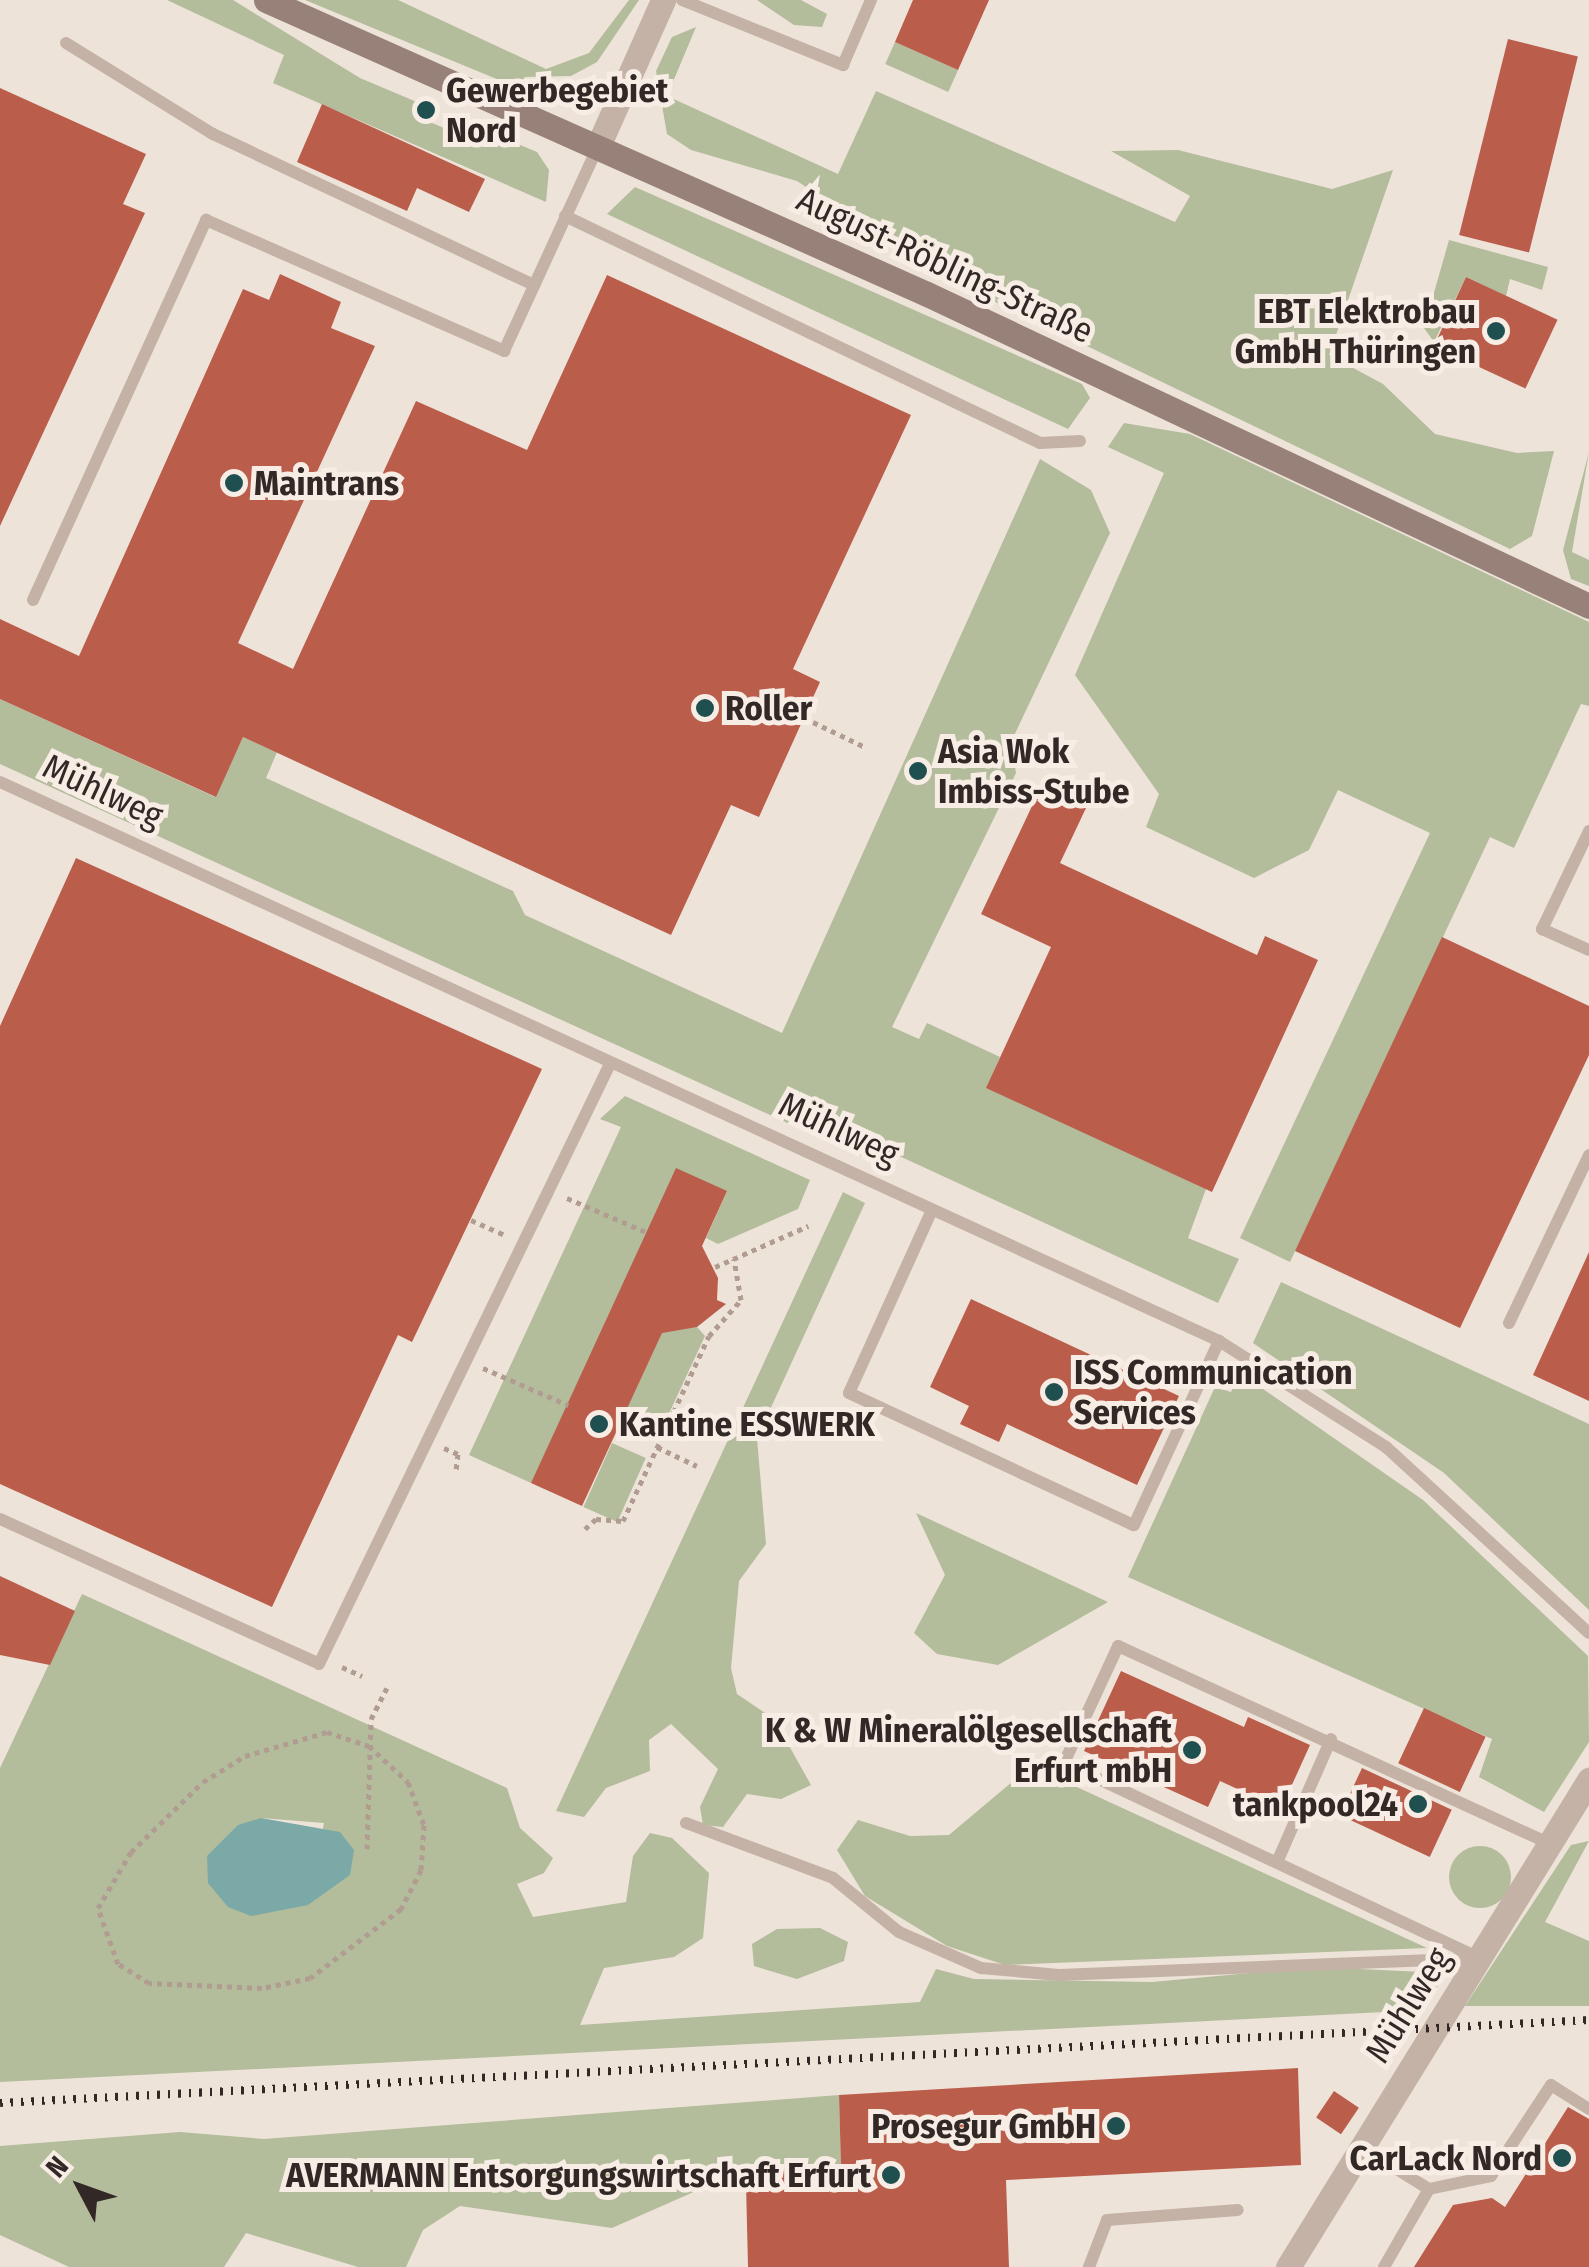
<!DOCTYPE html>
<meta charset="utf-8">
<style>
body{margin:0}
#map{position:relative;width:1589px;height:2267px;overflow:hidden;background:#eee3d9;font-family:"Fira Sans Condensed",sans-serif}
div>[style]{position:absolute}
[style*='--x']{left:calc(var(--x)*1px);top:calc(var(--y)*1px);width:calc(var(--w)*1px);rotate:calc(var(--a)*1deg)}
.green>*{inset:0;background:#b3bc9b;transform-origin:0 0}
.round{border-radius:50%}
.water>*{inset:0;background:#7ba9a7}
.building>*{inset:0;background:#ba5d4b;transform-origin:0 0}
.path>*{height:5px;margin-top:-2.5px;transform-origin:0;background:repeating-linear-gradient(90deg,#b19c91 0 5px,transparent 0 10px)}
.lane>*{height:12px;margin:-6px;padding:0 6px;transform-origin:6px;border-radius:6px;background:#c5b2a6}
.street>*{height:25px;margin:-12.5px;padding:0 12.5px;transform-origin:12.5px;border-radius:12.5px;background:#c5b2a6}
.secondary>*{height:25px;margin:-12.5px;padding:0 12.5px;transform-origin:12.5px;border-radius:12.5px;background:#988178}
.rail>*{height:8px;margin-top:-4px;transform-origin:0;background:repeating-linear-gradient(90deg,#322926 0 2.5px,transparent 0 10.5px)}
.dots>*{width:28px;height:28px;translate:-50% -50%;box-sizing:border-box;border:5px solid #f7ede5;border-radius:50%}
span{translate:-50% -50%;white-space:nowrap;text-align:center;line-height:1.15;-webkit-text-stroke:10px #f7ede5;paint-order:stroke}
.poi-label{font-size:35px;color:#322926;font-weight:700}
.left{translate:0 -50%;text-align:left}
.right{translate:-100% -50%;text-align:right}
.street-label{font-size:35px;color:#322926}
.north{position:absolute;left:30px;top:2137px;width:100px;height:100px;-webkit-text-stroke:8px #f7ede5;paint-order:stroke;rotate:311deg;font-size:28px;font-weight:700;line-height:40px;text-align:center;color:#322926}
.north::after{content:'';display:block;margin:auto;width:35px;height:45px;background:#322926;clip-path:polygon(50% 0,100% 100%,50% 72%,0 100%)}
</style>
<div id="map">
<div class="green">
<div style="clip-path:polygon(167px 0,233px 0,360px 78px,424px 105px,420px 118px,449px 130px,454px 118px,537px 152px,549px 170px,546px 202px,273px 83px,284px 55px)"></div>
<div style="clip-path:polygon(305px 0,398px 0,546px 69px,589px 53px,629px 0,639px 0,597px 62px,571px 76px,525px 77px,516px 87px)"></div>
<div style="clip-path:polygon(757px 0,801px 0,827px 14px,822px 27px,794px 25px)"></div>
<div style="clip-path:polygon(696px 27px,667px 96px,838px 174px,876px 91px,1175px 222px,1190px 196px,1111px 151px,1178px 150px,1332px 189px,1393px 170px,1329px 355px,1383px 384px,1435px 434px,1517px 453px,1554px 451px,1532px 536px,1510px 549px,937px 274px,797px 181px,691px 150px,667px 134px,656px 71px,672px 37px)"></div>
<div style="left:895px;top:42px;width:69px;height:24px;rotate:24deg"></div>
<div style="clip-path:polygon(635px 187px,1082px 384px,1090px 398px,1068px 429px,607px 214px)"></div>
<div style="clip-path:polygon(1449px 240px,1548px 267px,1542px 290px,1510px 279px,1506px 296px,1466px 277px,1434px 342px,1424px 328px)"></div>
<div style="clip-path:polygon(1124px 423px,1190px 434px,1589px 622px,1589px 706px,1581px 704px,1514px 848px,1490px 837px,1290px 1262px,1240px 1238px,1430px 833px,1338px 790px,1309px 850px,1254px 878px,1146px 827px,1159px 794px,1075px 675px,1164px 473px,1108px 447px)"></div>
<div style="clip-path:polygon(1589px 452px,1572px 552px,1589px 560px,1589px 586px,1571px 579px,1563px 550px)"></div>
<div style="clip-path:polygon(1040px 459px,1091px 490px,1110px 533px,1011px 742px,1016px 773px,892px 1027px,919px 1039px,927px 1023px,1000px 1057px,987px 1088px,1206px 1189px,1188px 1238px,1239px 1259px,1218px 1303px,871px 1143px,860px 1156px,0 764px,0 699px,215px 797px,243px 737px,277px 752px,266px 778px,513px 891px,525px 915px,782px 1033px)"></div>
<div style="clip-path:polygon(625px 1096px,810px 1180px,798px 1209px,718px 1244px,706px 1238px,727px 1191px,531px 1483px,469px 1455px,621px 1127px,600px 1119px)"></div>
<div style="clip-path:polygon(843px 1192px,865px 1203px,757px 1438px,766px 1544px,739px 1581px,731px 1668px,737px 1694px,774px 1719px,811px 1785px,781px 1799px,747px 1794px,723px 1827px,703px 1825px,700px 1807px,718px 1769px,671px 1724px,649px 1740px,650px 1771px,606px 1788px,584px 1817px,556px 1811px)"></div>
<div style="clip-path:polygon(1281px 1282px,1589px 1424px,1589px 1610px,1444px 1473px,1253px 1343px)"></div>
<div style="clip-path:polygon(697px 1327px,705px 1336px,658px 1437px,621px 1420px,664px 1328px)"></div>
<div style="clip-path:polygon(1240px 1373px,1423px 1500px,1588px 1656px,1589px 1742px,1544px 1812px,1479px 1777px,1492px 1739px,1128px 1577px,1215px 1387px,1231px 1392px)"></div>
<div style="left:612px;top:1443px;width:37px;height:70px;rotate:24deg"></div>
<div style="clip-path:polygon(916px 1513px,1108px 1602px,998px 1665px,937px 1654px,914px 1633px,945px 1575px)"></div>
<div style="clip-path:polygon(evenodd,82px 1594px,507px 1788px,520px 1828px,553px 1858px,544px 1873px,517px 1884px,533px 1917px,626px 1902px,633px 1856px,650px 1833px,672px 1838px,709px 1873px,703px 1938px,674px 1957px,604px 1968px,580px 2025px,920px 2002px,936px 1969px,974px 1979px,1152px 1982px,1317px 1967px,1423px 1972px,1440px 1982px,1424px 2010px,0 2082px,0 1768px,82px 1594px,261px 1818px,324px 1823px,308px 1905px,261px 1818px)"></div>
<div style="clip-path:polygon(1031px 1766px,1427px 1948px,1005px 1965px,947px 1946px,865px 1896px,837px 1850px,858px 1820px,910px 1836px,949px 1835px)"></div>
<div style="clip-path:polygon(1589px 1841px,1545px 1922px,1589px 1941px,1589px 2006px,1465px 2006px,1571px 1845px)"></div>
<div class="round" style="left:1449px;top:1846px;width:62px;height:62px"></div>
<div style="clip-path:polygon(820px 1928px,848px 1942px,844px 1961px,797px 1979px,754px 1966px,752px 1944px,777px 1929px)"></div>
<div style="clip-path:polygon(839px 2095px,841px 2168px,705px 2187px,612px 2228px,460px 2206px,423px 2230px,406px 2267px,358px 2267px,246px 2233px,224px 2267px,69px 2267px,0 2235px,0 2146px,180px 2132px,264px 2139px)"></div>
</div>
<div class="water">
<div style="clip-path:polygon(261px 1818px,340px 1832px,354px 1850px,350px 1875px,308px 1905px,251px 1916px,228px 1907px,208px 1883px,207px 1856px,238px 1825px)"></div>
</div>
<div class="building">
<div style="clip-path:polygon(913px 0,989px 0,958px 70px,895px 42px)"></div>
<div style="left:1508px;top:39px;width:72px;height:202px;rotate:14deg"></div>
<div style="clip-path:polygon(0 88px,146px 154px,123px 204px,145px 213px,0 526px)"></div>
<div style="clip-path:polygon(322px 104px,485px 179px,469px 212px,417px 188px,407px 211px,297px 162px)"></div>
<div style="clip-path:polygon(280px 274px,341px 302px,331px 328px,375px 346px,238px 643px,293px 669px,416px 401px,527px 450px,607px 275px,911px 415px,793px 669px,820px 682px,759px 817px,731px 805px,671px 935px,243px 737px,216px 797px,0 699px,0 619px,79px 656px,243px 289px,269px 300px)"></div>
<div style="left:1466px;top:277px;width:101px;height:76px;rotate:25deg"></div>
<div style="clip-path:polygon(1041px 787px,1086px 808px,1060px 863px,1257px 955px,1265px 936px,1318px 960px,1212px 1192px,986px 1088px,1051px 947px,981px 914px)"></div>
<div style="clip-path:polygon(76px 858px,542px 1069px,412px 1342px,398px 1335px,272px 1607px,0 1484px,0 1026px)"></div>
<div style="clip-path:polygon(1442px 937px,1589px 1006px,1589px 1055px,1460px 1328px,1295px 1251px)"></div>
<div style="clip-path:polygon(676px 1168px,727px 1191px,702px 1246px,718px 1278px,717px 1300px,726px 1304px,697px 1327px,662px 1333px,582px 1506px,531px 1483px)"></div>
<div style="clip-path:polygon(1589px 1252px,1589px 1401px,1533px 1375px)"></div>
<div style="clip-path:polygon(971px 1299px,1179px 1396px,1137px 1485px,1007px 1424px,999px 1442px,960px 1424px,969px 1406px,930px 1387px)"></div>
<div style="clip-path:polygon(0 1576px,75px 1611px,50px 1665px,0 1655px)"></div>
<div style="clip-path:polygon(1121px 1671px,1244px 1727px,1248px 1717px,1310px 1745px,1281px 1809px,1220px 1781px,1208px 1807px,1084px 1751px)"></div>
<div style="left:1424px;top:1708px;width:68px;height:61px;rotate:25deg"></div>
<div style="left:1362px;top:1768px;width:99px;height:52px;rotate:25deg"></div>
<div style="clip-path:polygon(1298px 2068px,1301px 2165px,1006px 2180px,1009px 2267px,748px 2267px,746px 2184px,777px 2183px,776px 2170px,841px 2168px,839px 2095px)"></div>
<div style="left:1334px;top:2091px;width:30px;height:32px;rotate:34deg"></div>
<div style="clip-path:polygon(1568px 2107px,1589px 2119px,1589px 2267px,1414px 2267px,1453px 2205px,1492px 2198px,1505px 2207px)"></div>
</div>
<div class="path">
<div style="--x:813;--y:722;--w:60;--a:25.7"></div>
<div style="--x:567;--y:1198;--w:86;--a:23.3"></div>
<div style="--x:471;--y:1220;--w:37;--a:24"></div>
<div style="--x:715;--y:1267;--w:102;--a:-23.8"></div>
<div style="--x:483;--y:1368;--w:93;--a:23.5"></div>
<div style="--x:657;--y:1447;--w:44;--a:25.4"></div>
<div style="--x:444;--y:1448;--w:15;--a:23"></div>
<div style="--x:458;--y:1454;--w:17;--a:97"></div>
<div style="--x:585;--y:1529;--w:15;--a:-42"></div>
<div style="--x:596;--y:1519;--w:27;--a:4"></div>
<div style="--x:623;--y:1521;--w:204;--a:-65.1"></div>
<div style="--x:709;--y:1336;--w:48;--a:-48.4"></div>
<div style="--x:741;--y:1300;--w:42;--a:-99.7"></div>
<div style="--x:342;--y:1667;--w:22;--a:24"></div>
<div style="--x:327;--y:1732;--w:44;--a:18.4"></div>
<div style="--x:369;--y:1746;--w:53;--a:42.7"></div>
<div style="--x:408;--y:1782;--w:46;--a:69.6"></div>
<div style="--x:424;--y:1825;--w:45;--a:93.8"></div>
<div style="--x:421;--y:1870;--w:44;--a:117.1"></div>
<div style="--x:401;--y:1909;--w:114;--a:142.8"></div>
<div style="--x:310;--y:1978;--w:49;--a:168.2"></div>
<div style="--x:262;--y:1988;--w:113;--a:-177.5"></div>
<div style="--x:149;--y:1983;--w:36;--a:-148"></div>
<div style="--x:118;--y:1964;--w:59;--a:-109.7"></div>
<div style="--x:98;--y:1908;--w:65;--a:-59.5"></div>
<div style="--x:131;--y:1852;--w:100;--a:-44.2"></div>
<div style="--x:203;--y:1782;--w:49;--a:-31.8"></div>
<div style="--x:245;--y:1756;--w:85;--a:-16.3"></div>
<div style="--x:367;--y:1849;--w:130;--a:-88.2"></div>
<div style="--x:371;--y:1719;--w:35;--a:-63"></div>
</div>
<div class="lane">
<div style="--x:682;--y:0;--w:174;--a:22"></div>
<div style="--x:843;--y:65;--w:71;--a:-66.7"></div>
<div style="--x:66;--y:43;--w:173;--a:31.8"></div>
<div style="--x:213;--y:134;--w:355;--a:25.2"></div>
<div style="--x:565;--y:216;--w:526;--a:25.54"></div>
<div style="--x:1040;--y:443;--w:40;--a:-2.9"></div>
<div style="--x:33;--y:600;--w:418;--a:-65.5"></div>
<div style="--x:206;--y:220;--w:326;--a:23.7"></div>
<div style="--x:504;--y:351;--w:228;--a:-65.3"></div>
<div style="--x:0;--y:782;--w:1341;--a:24.63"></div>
<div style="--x:1219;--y:1341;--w:198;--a:32.4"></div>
<div style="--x:1386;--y:1447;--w:275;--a:42.5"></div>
<div style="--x:1589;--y:831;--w:109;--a:115.6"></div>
<div style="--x:1542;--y:929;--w:51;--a:24.1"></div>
<div style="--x:932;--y:1210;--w:201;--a:114.4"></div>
<div style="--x:849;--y:1393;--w:314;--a:24.9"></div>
<div style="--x:1134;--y:1525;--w:203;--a:-65.2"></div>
<div style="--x:1509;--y:1323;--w:186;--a:-64.5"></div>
<div style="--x:0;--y:1519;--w:350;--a:24.4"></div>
<div style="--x:319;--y:1664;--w:667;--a:-64.13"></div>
<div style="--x:686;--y:1823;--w:157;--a:20.5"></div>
<div style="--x:833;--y:1878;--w:85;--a:39.3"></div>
<div style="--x:899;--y:1932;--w:90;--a:23.7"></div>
<div style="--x:981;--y:1968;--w:78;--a:5.1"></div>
<div style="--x:1059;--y:1975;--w:417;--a:-2.3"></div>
<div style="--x:1278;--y:1860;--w:132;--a:-66.3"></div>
<div style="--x:1479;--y:1958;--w:459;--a:-154.8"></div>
<div style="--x:1064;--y:1763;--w:129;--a:-65.2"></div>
<div style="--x:1118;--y:1646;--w:474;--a:24.6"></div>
<div style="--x:1361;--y:2147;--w:80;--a:31.7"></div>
<div style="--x:1429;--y:2189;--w:63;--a:-11.8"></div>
<div style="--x:1491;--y:2176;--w:109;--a:-56.6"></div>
<div style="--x:1551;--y:2085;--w:45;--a:32.3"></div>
<div style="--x:1089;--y:2267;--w:50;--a:-69"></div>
<div style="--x:1107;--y:2220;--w:131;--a:-4.4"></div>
<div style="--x:1384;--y:2267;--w:90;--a:-60"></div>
</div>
<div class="street">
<div style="--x:599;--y:144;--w:158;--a:-66"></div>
<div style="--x:1288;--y:2267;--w:573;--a:-58.28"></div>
</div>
<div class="secondary">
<div style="--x:266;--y:0;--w:723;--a:23.98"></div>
<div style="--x:927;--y:294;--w:732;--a:25.23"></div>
</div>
<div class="rail">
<div style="--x:0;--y:2103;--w:1591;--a:-2.99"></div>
</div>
<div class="dots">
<div style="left:426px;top:110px;background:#204f4f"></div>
<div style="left:1496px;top:331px;background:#204f4f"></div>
<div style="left:234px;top:483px;background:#204f4f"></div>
<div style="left:705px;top:708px;background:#204f4f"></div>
<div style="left:918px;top:771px;background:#204f4f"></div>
<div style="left:1054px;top:1392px;background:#204f4f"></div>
<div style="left:599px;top:1424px;background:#204f4f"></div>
<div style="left:1192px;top:1750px;background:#204f4f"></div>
<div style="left:1418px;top:1804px;background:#204f4f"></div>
<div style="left:1116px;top:2126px;background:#204f4f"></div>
<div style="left:1562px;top:2158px;background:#204f4f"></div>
<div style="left:891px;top:2175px;background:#204f4f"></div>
</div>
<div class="poi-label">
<span class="left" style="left:446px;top:110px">Gewerbegebiet<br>Nord</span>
<span class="right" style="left:1476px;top:331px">EBT Elektrobau<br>GmbH Thüringen</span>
<span class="left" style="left:254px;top:483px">Maintrans</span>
<span class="left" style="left:725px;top:708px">Roller</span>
<span class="left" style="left:938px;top:771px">Asia Wok<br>Imbiss-Stube</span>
<span class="left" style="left:1074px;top:1392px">ISS Communication<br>Services</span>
<span class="left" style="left:619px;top:1424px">Kantine ESSWERK</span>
<span class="right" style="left:1172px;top:1750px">K &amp; W Mineralölgesellschaft<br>Erfurt mbH</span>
<span class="right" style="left:1398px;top:1804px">tankpool24</span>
<span class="right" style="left:1096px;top:2126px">Prosegur GmbH</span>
<span class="right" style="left:1542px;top:2158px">CarLack Nord</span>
<span class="right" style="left:871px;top:2175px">AVERMANN Entsorgungswirtschaft Erfurt</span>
</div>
<div class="street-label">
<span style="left:945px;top:265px;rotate:25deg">August-Röbling-Straße</span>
<span style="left:103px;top:791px;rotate:25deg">Mühlweg</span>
<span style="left:839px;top:1129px;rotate:25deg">Mühlweg</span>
<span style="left:1408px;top:2005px;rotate:-58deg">Mühlweg</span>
</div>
<div class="north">N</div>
</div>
